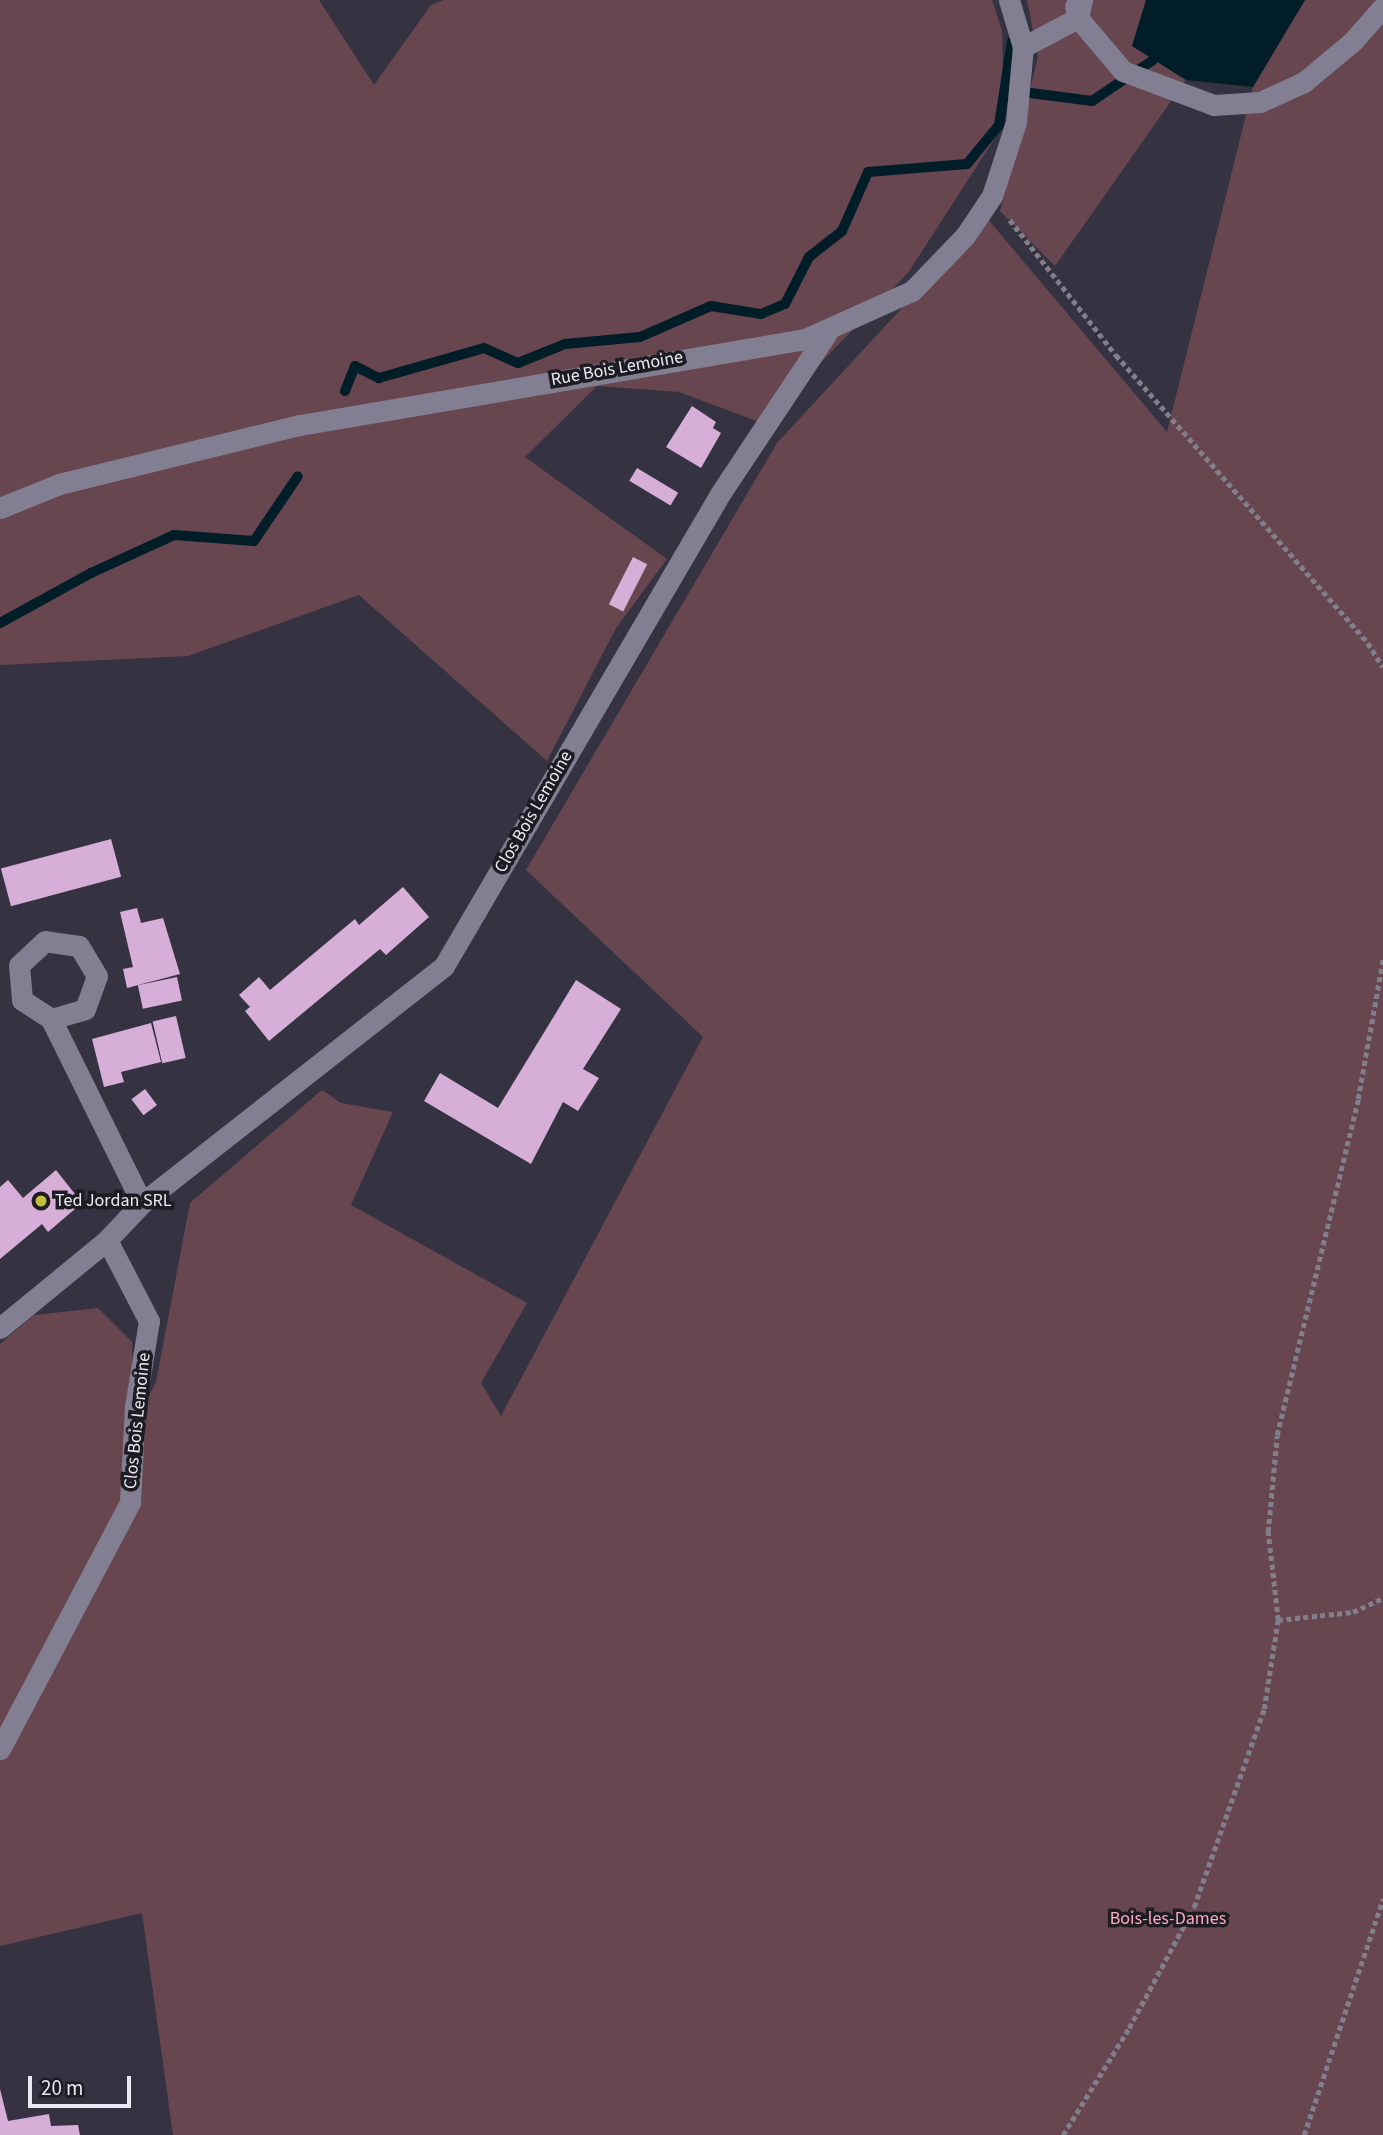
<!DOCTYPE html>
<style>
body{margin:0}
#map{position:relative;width:1383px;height:2135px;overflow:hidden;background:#353342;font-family:"Source Sans 3",sans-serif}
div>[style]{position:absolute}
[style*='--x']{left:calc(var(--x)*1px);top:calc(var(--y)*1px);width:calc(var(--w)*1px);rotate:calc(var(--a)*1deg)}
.green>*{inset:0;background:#68464f}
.water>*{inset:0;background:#001d28}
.stream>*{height:10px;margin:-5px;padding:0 5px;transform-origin:5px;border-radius:5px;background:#001d28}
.building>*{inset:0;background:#d7aed7;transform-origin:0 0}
.path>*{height:4.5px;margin-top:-2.25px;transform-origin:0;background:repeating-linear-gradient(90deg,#817f8c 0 5px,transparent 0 8.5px)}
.lane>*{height:21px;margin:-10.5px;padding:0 10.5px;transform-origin:10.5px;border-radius:10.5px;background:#817f91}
.street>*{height:21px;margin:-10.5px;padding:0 10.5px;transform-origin:10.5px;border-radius:10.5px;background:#817f91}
.dots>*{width:19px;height:19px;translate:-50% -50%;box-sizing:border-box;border:4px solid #1d1c23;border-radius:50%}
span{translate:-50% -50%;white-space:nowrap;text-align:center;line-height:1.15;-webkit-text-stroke:7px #1d1c23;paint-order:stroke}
.street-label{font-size:18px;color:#eae9f3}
.poi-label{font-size:18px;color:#eae9f3}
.left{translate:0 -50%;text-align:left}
.park-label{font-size:18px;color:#ffabc2}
.scale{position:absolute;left:28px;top:2076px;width:103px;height:32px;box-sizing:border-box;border:4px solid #eae9f3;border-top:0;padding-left:9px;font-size:21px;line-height:24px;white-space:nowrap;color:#eae9f3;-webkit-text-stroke:5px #1d1c23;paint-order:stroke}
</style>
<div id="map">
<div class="green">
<div style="clip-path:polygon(0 0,319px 0,374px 85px,431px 5px,443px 0,992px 0,1002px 31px,1004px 124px,908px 273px,762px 423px,679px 392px,597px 386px,525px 457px,667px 559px,616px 628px,547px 761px,359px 595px,188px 656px,0 665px)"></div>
<div style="clip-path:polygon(1027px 0,1146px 0,1132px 46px,1186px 80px,1055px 266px,1000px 211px,1038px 57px)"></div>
<div style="clip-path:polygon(1305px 0,1383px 0,1383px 2135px,173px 2135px,142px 1913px,0 1946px,0 1344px,34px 1315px,98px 1308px,132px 1342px,134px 1427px,156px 1382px,190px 1203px,322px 1090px,341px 1103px,393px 1112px,351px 1205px,527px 1303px,481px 1383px,501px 1416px,703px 1037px,526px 870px,777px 443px,986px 217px,1167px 432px,1253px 87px)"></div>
</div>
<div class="water">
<div style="clip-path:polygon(1146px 0,1305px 0,1253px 87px,1186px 80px,1132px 46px)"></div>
</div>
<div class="stream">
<div style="--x:1015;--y:91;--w:78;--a:7.4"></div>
<div style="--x:1092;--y:101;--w:73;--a:-33.9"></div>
<div style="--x:345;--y:391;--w:27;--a:-68"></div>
<div style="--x:355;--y:366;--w:27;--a:27"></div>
<div style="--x:379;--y:378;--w:109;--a:-15.9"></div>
<div style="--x:484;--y:348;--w:37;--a:24"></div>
<div style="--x:518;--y:363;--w:51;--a:-22"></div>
<div style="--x:565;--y:344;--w:75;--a:-5.3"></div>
<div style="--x:640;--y:337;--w:77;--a:-23.6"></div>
<div style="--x:711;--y:306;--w:51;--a:9.1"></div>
<div style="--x:761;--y:314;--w:26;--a:-23"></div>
<div style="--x:785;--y:304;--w:53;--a:-62.9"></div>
<div style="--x:809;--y:257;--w:42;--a:-38.2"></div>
<div style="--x:842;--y:231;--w:64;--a:-66.2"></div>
<div style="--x:868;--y:172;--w:99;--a:-4.6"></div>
<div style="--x:967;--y:164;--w:50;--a:-50.6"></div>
<div style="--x:999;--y:125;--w:85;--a:-81.2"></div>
<div style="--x:0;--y:623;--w:104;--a:-28.8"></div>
<div style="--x:91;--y:573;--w:91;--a:-24.6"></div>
<div style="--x:174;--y:535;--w:80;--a:4.3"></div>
<div style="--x:254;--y:541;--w:78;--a:-55.9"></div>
</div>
<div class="building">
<div style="clip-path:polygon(692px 406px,716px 422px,713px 428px,721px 433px,701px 468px,666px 447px)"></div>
<div style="left:637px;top:468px;width:48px;height:15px;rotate:31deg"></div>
<div style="left:633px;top:557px;width:16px;height:53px;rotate:27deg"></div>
<div style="left:111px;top:839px;width:39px;height:114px;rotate:75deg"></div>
<div style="clip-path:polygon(403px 887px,429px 917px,386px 955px,380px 949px,269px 1041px,245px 1011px,250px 1007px,239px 995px,259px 977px,270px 990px,355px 919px,359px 925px)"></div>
<div style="clip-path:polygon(137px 908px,141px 923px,163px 918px,180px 974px,127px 988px,123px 969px,133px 967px,120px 912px)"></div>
<div style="left:177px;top:977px;width:24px;height:40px;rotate:78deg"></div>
<div style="clip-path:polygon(576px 980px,621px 1009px,583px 1069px,599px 1078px,578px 1111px,563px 1102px,531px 1164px,424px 1101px,440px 1073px,498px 1108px)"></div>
<div style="left:176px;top:1016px;width:43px;height:24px;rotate:77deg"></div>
<div style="clip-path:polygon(151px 1023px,161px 1062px,121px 1072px,124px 1082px,104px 1087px,92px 1039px)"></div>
<div style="left:145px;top:1089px;width:20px;height:17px;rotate:53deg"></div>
<div style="clip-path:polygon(56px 1170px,82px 1203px,48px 1232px,42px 1224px,0 1259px,0 1187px,8px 1180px,23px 1198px)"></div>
<div style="clip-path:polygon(0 2089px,8px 2121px,49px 2114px,51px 2126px,78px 2125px,80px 2135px,0 2135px)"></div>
</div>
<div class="path">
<div style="--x:1010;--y:220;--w:172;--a:51.9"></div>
<div style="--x:1116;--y:355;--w:383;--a:48.8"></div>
<div style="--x:1368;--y:643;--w:28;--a:58"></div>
<div style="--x:1278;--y:1620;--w:75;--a:-6.1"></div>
<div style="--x:1353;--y:1612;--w:33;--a:-25"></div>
<div style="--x:1063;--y:2135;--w:126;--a:-58.3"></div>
<div style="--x:1129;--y:2028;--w:137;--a:-61.8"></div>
<div style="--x:1194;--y:1907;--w:210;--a:-70.5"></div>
<div style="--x:1264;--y:1709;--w:90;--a:-81.1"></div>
<div style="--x:1278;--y:1620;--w:89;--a:-96.5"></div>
<div style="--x:1268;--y:1532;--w:97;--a:-84.7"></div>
<div style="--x:1277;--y:1435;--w:346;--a:-76.4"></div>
<div style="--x:1358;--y:1099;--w:143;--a:-79.9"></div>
<div style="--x:1304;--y:2135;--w:249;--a:-71.5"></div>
</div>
<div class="lane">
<div style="--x:1082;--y:0;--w:18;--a:103"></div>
<div style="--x:1078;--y:18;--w:70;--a:49.7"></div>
<div style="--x:1123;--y:71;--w:97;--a:20.5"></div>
<div style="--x:1214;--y:105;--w:46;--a:-3.7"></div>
<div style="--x:1260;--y:102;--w:48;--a:-24.4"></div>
<div style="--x:1304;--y:82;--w:64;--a:-39.9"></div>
<div style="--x:1353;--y:41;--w:45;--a:-48.6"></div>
<div style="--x:1023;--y:47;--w:62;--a:-27.8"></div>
<div style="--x:1078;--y:18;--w:12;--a:-104"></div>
</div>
<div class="street">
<div style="--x:0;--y:508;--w:64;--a:-22.1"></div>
<div style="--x:59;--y:484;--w:248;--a:-13.8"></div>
<div style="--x:300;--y:425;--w:512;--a:-9.66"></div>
<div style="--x:805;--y:339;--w:117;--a:-24.2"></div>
<div style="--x:912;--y:291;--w:76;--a:-46.1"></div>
<div style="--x:965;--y:236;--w:48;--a:-56"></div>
<div style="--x:992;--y:196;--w:78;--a:-72"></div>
<div style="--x:1016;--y:122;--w:75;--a:-84.7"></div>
<div style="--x:1023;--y:47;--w:49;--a:-106.6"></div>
<div style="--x:51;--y:1019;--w:35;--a:-16"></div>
<div style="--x:85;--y:1009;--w:35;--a:-70"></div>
<div style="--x:97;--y:976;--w:35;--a:-121"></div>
<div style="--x:79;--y:946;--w:34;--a:-172"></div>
<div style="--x:45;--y:941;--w:35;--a:137"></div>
<div style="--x:19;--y:965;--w:35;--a:85"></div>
<div style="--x:22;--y:1000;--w:35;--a:33"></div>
<div style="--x:51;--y:1019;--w:205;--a:63.7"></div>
<div style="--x:0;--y:1328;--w:139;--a:-39.4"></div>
<div style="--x:107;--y:1240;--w:51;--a:-46.6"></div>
<div style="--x:142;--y:1203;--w:384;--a:-38.1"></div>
<div style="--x:444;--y:966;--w:547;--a:-59.68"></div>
<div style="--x:720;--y:494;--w:193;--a:-56.4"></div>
<div style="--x:0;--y:1749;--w:279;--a:-62.2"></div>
<div style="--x:130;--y:1502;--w:95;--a:-87"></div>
<div style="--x:135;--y:1407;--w:87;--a:-80.8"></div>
<div style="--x:149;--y:1321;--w:91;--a:-117.4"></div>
</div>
<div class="dots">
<div style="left:41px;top:1201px;background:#c3bd3e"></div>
</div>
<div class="street-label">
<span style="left:617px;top:369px;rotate:-10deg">Rue Bois Lemoine</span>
<span style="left:534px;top:812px;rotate:-60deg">Clos Bois Lemoine</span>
<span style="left:138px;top:1421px;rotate:-84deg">Clos Bois Lemoine</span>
</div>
<div class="poi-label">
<span class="left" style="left:55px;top:1201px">Ted Jordan SRL</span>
</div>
<div class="park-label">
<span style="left:1168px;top:1919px">Bois-les-Dames</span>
</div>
<div class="scale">20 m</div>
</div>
